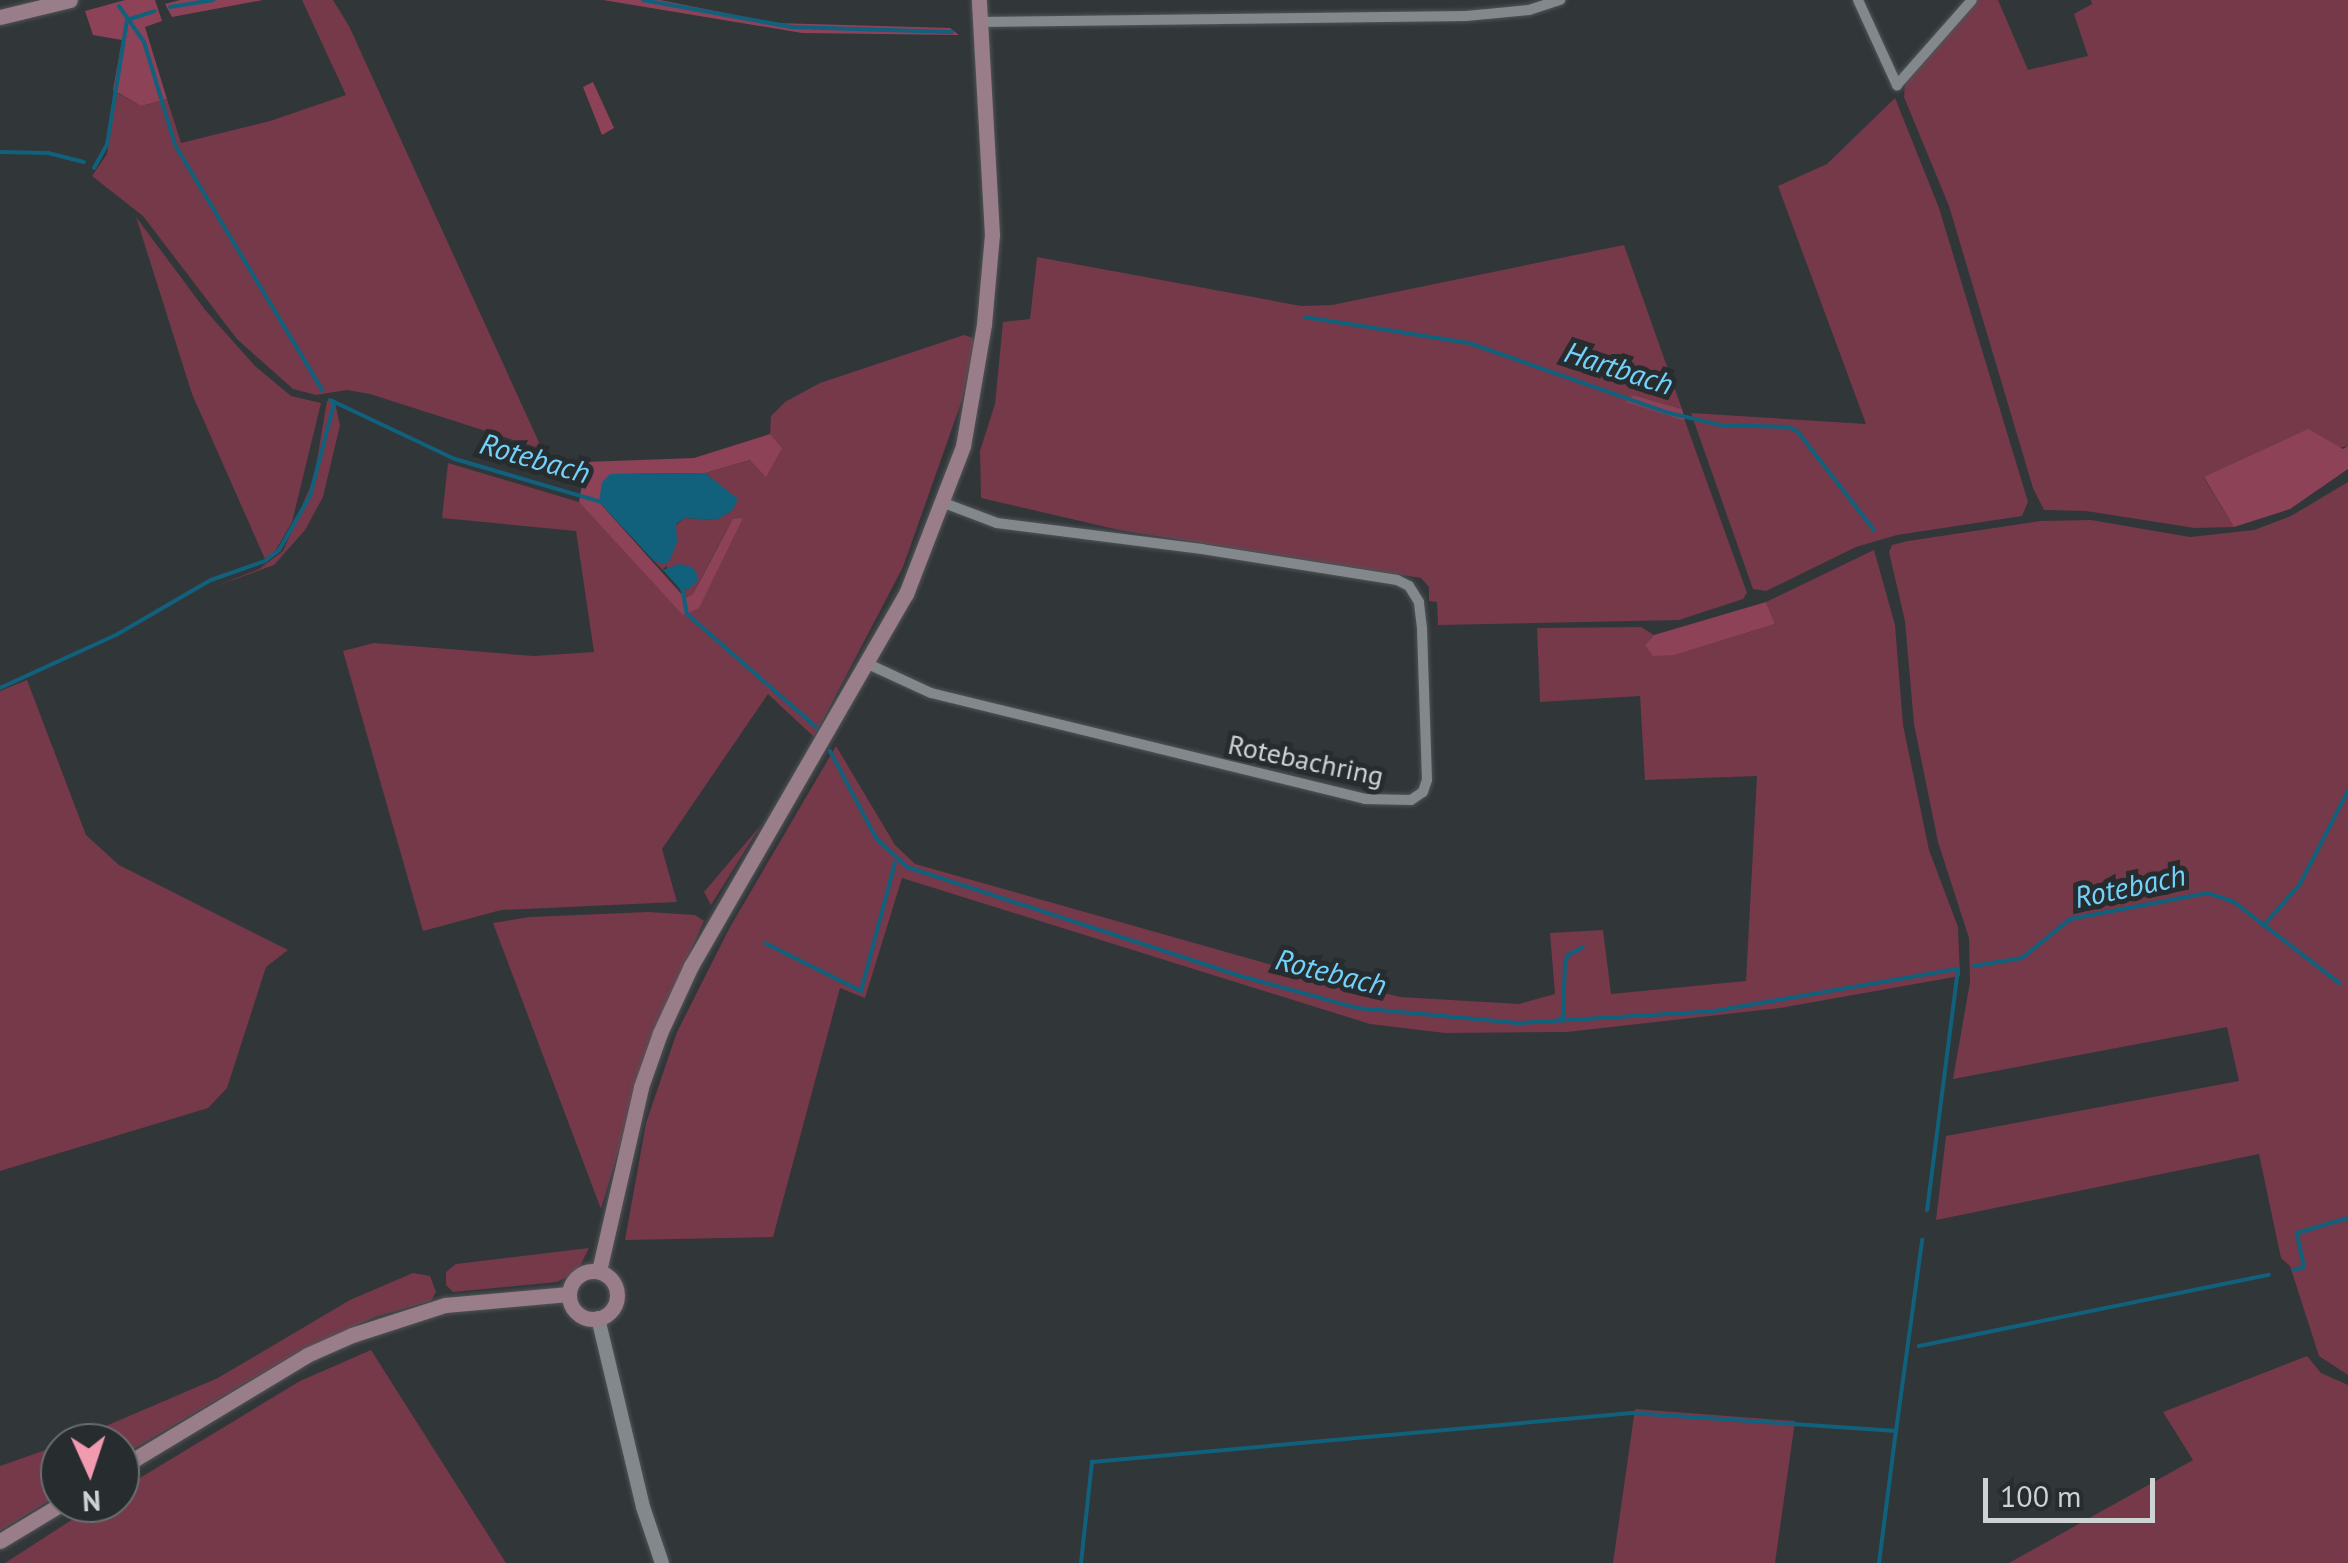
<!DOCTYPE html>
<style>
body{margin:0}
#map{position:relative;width:2348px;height:1563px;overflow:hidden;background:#313639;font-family:"PT Sans",sans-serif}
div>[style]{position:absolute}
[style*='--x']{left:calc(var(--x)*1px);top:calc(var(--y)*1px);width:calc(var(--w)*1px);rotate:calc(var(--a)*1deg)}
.green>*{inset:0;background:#75394a}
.forest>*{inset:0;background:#8d4258}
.water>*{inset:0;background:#11607c}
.stream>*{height:4px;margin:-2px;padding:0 2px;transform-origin:2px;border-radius:2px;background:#11607c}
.roads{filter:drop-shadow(0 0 2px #505456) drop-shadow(0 0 2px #505456)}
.minor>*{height:10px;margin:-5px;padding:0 5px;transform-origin:5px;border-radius:5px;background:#82888b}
.tertiary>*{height:14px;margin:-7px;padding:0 7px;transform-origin:7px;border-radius:7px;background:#82888b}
.secondary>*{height:15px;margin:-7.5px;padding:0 7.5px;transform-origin:7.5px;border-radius:7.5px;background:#997d88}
.secondary>.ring{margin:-7.5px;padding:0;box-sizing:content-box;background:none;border:15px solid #997d88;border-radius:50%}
span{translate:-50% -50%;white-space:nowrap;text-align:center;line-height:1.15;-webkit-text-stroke:10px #272c2e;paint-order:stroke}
.street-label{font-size:28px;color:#cfd2d3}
.water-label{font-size:30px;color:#72d2fb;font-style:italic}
.north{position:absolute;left:40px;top:1423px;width:100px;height:100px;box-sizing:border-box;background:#272c2e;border:2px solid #6a6e70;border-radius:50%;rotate:177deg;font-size:28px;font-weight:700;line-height:40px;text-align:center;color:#cfd2d3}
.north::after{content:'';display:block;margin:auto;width:35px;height:45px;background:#f29ab0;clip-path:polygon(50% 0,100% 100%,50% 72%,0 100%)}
.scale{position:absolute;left:1983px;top:1478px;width:172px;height:45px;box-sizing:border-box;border:5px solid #cfd2d3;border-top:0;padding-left:12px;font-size:30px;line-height:35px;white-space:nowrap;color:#cfd2d3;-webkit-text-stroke:8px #272c2e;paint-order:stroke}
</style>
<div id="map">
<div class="green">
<div style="clip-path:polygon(302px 0,333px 0,349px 26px,542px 449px,370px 394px,347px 390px,316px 395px,293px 389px,237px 339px,143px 216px,92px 176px,107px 154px,117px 93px,141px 106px,167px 99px,181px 143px,270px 121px,346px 95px)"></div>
<div style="clip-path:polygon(1977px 0,1998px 0,2028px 70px,2088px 56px,2074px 14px,2092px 4px,2091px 0,2348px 0,2348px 446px,2204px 478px,2234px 527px,2195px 528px,2086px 511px,2044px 510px,2033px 488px,1949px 206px,1904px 97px,1905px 84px)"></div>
<div style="clip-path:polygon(1895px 98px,1939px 208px,2028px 502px,2022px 516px,1897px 535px,1856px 547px,1766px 591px,1753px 589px,1691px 413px,1866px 424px,1778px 186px,1827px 164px)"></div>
<div style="clip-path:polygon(136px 217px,206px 311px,255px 366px,291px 396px,321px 403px,292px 522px,274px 553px,265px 559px,192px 394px)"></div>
<div style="clip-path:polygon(1624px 245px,1682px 409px,1633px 395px,1627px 402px,1685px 421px,1747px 593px,1743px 599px,1679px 620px,1438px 625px,1437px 602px,1429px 601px,1429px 587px,1421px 578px,1119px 530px,981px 498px,980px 451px,995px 404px,1003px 322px,1030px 319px,1037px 257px,1301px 306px,1332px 305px)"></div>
<div style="clip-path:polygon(964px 335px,973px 338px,974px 344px,962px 400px,903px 567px,814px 737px,768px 694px,662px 849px,677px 902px,501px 910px,423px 931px,343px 651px,374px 643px,534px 656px,594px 652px,576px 531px,442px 518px,448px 463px,579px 502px,684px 614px,732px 519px,693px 594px,685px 598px,680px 589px,687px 590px,666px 566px,663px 570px,654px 561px,669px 562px,676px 542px,676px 525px,685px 518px,716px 520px,737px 499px,705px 473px,751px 460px,766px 476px,781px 448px,770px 434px,771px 416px,785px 402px,820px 383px)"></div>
<div style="clip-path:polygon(334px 399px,340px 425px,323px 497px,305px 530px,274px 565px,211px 588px,259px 569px,283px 551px,314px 478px,327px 401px)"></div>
<div style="clip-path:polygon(2348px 482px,2348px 1375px,2319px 1356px,2290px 1266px,2281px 1258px,2259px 1154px,1936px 1220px,1946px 1136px,2239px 1081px,2227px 1027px,1953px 1079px,1970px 982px,1969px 938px,1938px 842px,1914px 724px,1905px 621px,1889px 552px,1892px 545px,1908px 541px,2041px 521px,2091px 520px,2190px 537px,2254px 530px,2291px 516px)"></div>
<div style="clip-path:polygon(1874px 550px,1895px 625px,1903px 725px,1929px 850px,1958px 927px,1960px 976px,1780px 1008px,1567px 1032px,1445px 1033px,1370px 1024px,902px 878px,865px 998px,840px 988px,773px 1237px,625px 1240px,646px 1123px,677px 1032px,730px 927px,836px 746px,895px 845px,915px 864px,1297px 972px,1400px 997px,1519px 1004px,1555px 994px,1550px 933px,1603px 930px,1611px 994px,1746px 981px,1757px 776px,1645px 780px,1640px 696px,1540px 702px,1537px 628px,1641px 627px,1654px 635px,1645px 645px,1675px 655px,1775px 624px,1766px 602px)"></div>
<div style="clip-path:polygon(27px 680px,86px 835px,119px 865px,288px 950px,266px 967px,227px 1088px,208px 1108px,0 1171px,0 691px)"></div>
<div style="clip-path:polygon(761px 825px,711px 905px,704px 892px)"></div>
<div style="clip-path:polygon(648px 912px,695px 915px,704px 921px,653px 1035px,601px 1209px,493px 923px,530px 917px)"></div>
<div style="clip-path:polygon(589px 1248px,577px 1272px,557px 1282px,453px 1292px,446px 1285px,446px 1272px,456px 1264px)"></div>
<div style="clip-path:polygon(413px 1273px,430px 1276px,436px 1292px,431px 1301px,375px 1317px,298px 1352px,120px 1457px,120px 1443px,66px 1443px,218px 1378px,350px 1300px)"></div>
<div style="clip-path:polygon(371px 1350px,506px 1563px,5px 1563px,98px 1503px,120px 1503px,120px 1490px,300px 1381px)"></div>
<div style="clip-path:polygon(2307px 1356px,2321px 1373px,2348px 1385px,2348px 1563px,2009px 1563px,2193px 1460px,2163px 1412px)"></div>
<div style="clip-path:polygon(1635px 1409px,1795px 1421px,1775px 1563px,1613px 1563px)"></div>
<div style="clip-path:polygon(60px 1445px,60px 1494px,0 1531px,0 1466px)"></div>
</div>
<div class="forest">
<div style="clip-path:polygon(125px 0,155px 0,162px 21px,145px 27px,167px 99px,141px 106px,113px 90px,122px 40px,93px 35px,85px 11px)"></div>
<div style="clip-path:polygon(180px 0,263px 0,172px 17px,165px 4px)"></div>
<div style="clip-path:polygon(603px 0,660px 0,775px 23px,950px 28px,959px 35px,802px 33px)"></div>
<div style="clip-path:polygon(593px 82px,614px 128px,602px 135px,583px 87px)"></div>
<div style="clip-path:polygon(1633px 395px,1682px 409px,1685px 421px,1626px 402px)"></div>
<div style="clip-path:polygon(2308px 429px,2343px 449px,2348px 446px,2348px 469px,2290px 509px,2234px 527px,2204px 477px)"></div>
<div style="clip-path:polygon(770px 434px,782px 448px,766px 477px,750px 460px,705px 473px,611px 474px,599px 502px,685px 598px,693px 594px,733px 519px,743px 518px,699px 608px,683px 615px,579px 502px,586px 462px,694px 458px)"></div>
<div style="clip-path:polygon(1766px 602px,1775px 624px,1675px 655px,1653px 656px,1645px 645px,1654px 635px)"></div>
</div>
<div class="water">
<div style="clip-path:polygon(705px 473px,738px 499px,732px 511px,716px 520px,685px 518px,676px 524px,677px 542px,669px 562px,663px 564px,654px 561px,599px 502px,602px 482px,610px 474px)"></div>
<div style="clip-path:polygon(679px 564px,692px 567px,697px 574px,697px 582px,687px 590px,680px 589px,663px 570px)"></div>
</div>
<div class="stream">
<div style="--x:643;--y:0;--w:150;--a:10.3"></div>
<div style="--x:791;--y:27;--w:161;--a:1.8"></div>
<div style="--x:119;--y:6;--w:44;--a:55.2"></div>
<div style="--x:144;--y:42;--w:108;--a:73.2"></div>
<div style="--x:175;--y:145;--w:286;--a:59"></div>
<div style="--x:170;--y:7;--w:44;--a:-9.2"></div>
<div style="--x:127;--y:20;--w:29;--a:-18"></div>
<div style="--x:0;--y:152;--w:48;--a:1.2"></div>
<div style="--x:48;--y:153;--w:37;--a:14"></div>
<div style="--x:94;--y:168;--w:26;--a:-61"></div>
<div style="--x:107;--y:145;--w:127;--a:-80.9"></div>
<div style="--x:1305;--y:317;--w:166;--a:9"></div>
<div style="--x:1469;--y:343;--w:212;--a:19.3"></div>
<div style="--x:1669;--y:413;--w:52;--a:13.2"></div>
<div style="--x:1720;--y:425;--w:69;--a:1.7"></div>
<div style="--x:1789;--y:427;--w:10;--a:29"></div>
<div style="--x:1798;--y:432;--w:124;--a:52.2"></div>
<div style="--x:330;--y:400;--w:138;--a:25.3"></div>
<div style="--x:455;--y:459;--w:152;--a:16.4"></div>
<div style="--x:682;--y:587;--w:27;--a:80"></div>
<div style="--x:687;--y:614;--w:173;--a:41.2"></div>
<div style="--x:0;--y:688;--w:128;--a:-24.6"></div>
<div style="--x:116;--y:635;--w:110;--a:-30.1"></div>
<div style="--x:211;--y:580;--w:57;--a:-19.4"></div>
<div style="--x:265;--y:561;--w:18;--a:-38"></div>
<div style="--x:279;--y:550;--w:62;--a:-60.1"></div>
<div style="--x:310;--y:496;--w:95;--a:-75.4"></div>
<div style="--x:830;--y:751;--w:98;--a:62.1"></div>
<div style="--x:876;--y:838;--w:42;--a:43.1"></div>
<div style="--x:907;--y:867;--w:354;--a:18.1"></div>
<div style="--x:1244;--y:977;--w:117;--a:15.3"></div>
<div style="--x:1357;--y:1008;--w:164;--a:5.3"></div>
<div style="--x:1520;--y:1023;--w:194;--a:-3.5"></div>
<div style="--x:1714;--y:1011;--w:248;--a:-9.8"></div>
<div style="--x:1958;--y:969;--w:243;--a:97.3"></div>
<div style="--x:2263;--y:926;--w:56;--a:-48.6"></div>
<div style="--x:2300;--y:884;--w:105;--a:-62.7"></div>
<div style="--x:765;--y:943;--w:107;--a:26.6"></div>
<div style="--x:861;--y:991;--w:133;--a:-75.2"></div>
<div style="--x:1974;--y:966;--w:49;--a:-9.5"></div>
<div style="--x:2022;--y:958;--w:62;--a:-39.1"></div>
<div style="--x:2070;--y:919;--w:140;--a:-10.7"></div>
<div style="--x:2208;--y:893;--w:28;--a:19"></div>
<div style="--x:2234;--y:902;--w:133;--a:37.6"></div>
<div style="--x:1558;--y:1020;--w:6;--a:-31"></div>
<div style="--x:1563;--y:1017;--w:54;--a:-87.9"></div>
<div style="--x:1565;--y:963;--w:9;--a:-69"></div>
<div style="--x:1568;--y:955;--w:17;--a:-28"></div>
<div style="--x:2294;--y:1270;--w:10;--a:-17"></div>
<div style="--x:2304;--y:1267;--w:35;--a:-102"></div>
<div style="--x:2297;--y:1233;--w:53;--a:-16.4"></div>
<div style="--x:1919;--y:1346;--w:357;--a:-11.5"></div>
<div style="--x:1081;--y:1563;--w:102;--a:-83.8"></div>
<div style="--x:1092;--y:1462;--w:542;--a:-5.18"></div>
<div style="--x:1632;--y:1413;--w:265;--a:3.9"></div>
<div style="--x:1896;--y:1431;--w:193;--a:-82.2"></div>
<div style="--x:1879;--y:1563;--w:133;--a:-82.7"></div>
</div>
<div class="roads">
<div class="minor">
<div style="--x:1858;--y:0;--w:94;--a:65.4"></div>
<div style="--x:1897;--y:85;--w:113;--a:-48.6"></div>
<div style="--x:981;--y:22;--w:485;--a:-0.7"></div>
<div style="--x:1466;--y:16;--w:63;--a:-5.4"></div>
<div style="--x:1529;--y:10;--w:33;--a:-18"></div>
<div style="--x:868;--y:664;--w:69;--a:24.7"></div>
<div style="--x:931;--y:693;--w:447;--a:13.7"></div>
<div style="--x:1365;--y:799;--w:46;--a:1.2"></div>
<div style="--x:1411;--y:800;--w:14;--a:-34"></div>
<div style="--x:1423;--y:792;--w:13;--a:-72"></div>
<div style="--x:1427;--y:780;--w:152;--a:-91.9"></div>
<div style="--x:1422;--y:628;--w:26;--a:-97"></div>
<div style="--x:1419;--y:602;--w:19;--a:-122"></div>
<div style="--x:1409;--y:586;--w:13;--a:-153"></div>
<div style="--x:1397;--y:580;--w:197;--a:-171"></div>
<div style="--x:1202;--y:549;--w:207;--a:-172.8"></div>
<div style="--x:997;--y:523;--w:57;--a:-159.3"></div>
</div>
<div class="tertiary">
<div style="--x:598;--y:1318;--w:194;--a:76.6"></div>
<div style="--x:643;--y:1507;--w:59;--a:71.3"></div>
</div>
<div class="secondary">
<div style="--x:0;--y:17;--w:72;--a:-13.7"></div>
<div class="ring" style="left:569px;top:1271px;width:33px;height:33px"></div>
<div style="--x:599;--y:1271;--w:189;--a:-77.1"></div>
<div style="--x:641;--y:1087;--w:57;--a:-70.6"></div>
<div style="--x:660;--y:1033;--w:74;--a:-65.2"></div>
<div style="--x:691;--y:966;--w:430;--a:-60"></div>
<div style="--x:906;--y:594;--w:159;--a:-68.9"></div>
<div style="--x:963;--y:446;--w:124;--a:-80.2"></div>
<div style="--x:984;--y:324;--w:89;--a:-84.9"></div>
<div style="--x:992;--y:235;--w:235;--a:-93.2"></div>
<div style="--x:120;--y:1468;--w:218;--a:-31.1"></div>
<div style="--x:307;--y:1355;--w:49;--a:-24"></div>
<div style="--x:352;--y:1335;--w:98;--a:-17.9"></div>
<div style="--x:445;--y:1305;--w:124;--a:-5.1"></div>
<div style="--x:0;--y:1541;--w:74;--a:-31.1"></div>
</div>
</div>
<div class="street-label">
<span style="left:1306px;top:760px;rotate:12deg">Rotebachring</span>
</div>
<div class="water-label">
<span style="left:1619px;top:368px;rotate:18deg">Hartbach</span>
<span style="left:535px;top:458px;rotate:16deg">Rotebach</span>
<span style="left:2130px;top:886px;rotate:-12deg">Rotebach</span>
<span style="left:1331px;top:972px;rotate:14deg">Rotebach</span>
</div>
<div class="north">N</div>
<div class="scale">100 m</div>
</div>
